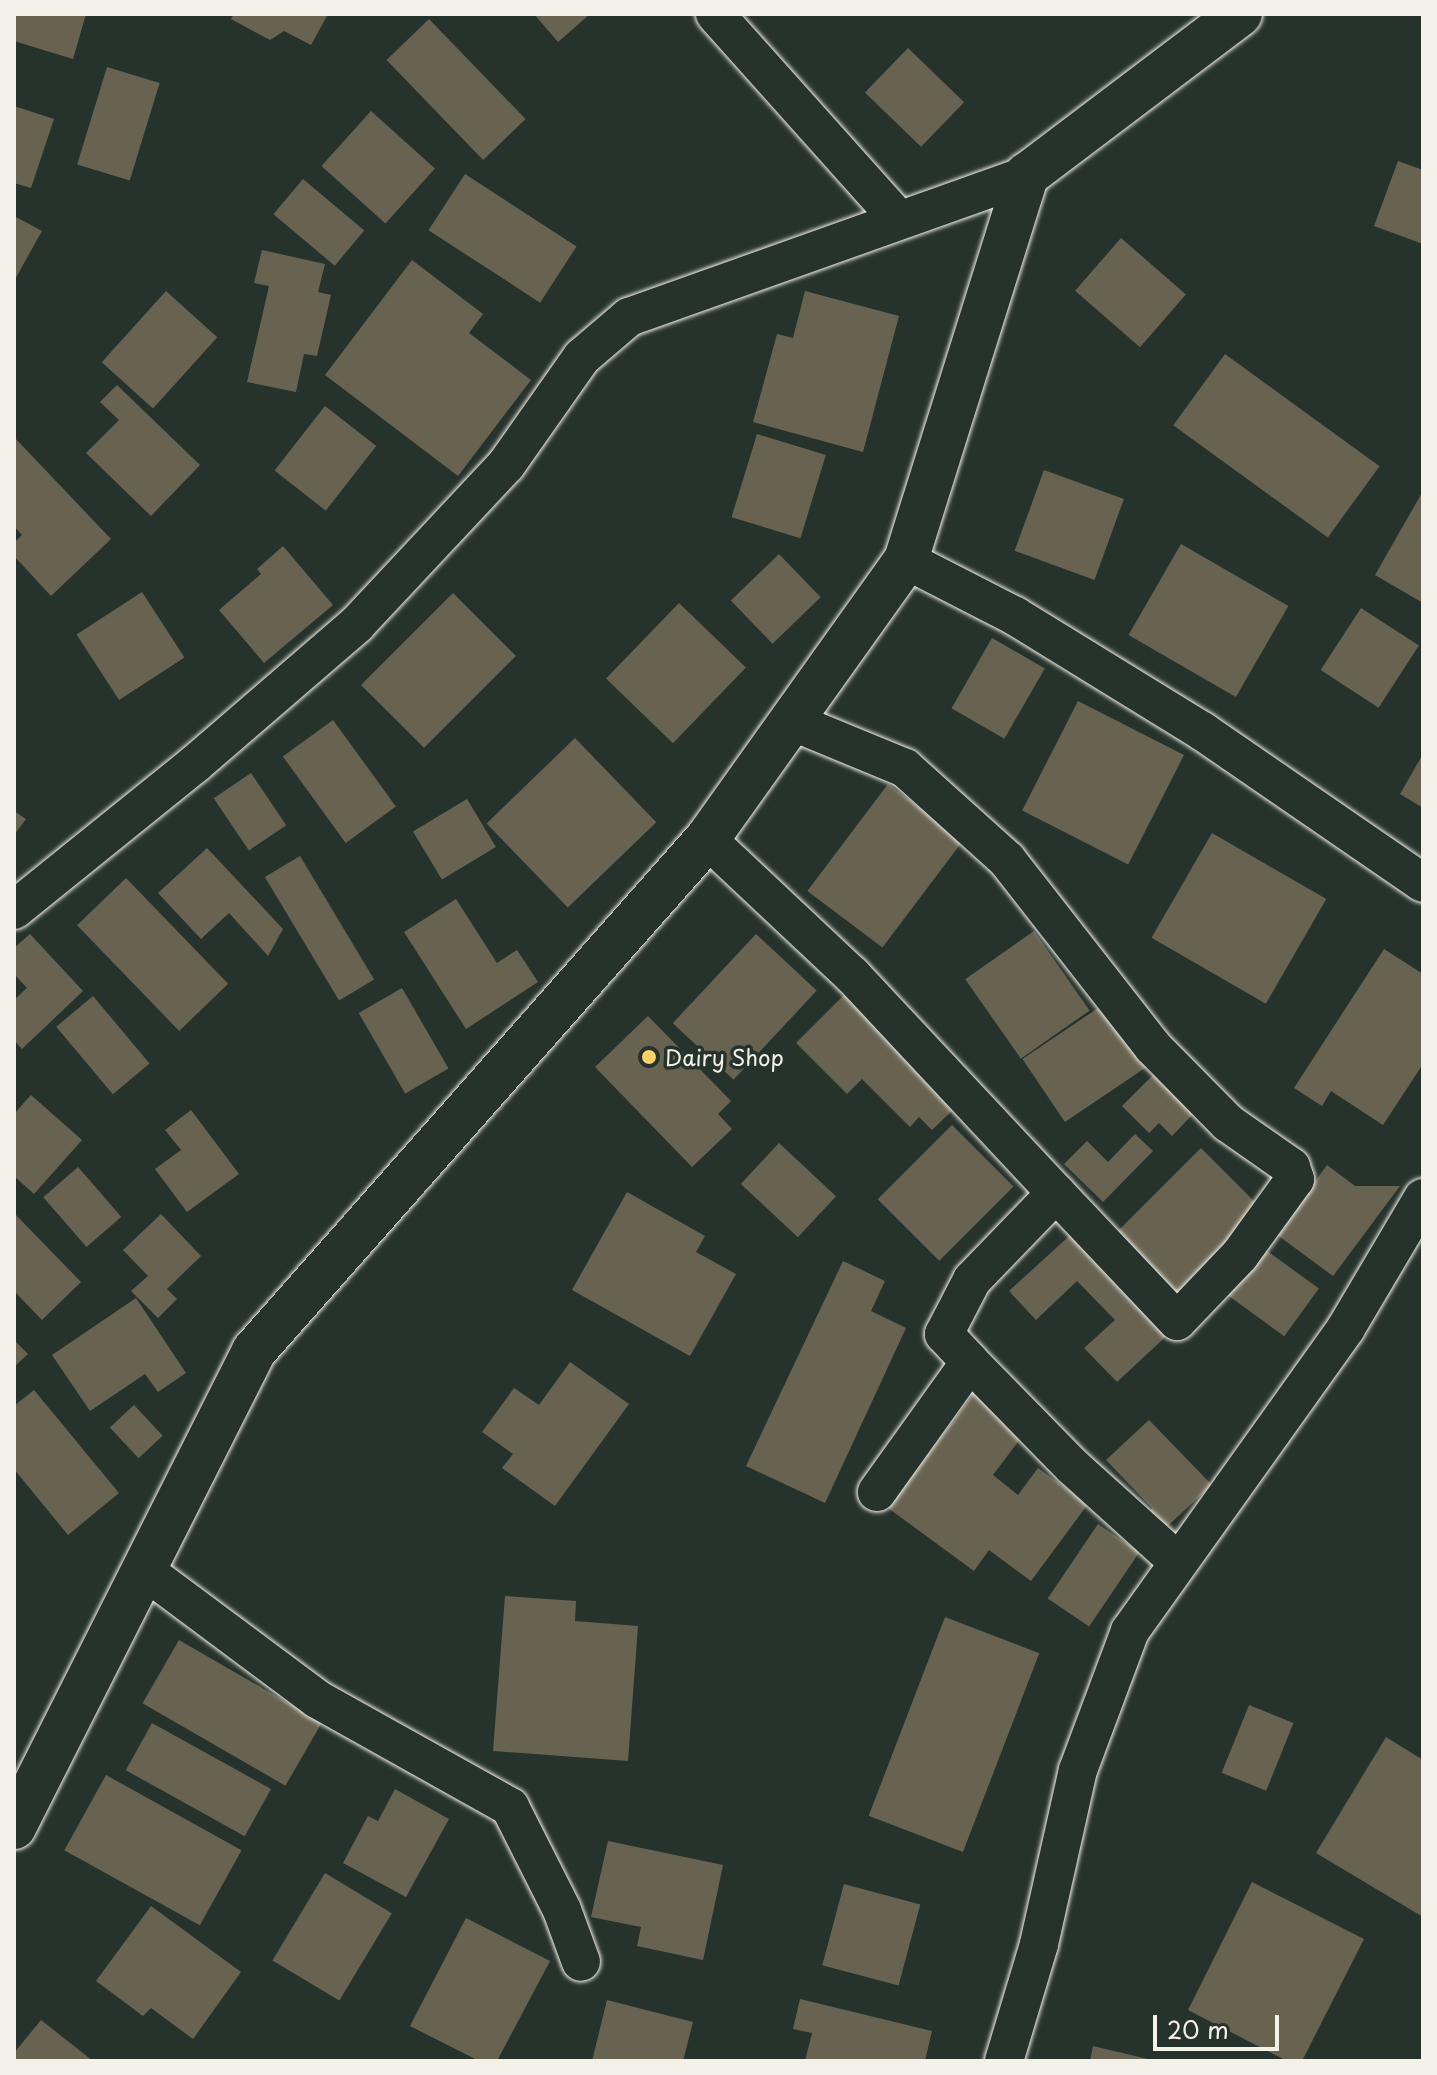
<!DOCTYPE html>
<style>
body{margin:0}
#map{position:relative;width:1437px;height:2075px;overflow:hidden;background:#26332d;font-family:"Playpen Sans",sans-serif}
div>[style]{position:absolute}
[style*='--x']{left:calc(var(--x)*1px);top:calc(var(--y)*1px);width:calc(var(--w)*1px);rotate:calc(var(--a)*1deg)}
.building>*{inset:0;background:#686351;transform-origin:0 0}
.roads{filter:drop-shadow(0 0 2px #f4f1e8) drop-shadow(0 0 2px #f4f1e8)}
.minor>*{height:38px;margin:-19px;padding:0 19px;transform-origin:19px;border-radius:19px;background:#26332d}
.secondary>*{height:44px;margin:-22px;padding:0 22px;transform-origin:22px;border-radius:22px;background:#26332d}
.dots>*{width:22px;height:22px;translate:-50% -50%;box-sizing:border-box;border:4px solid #26332d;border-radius:50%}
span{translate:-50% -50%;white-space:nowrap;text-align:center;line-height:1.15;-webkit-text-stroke:7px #26332d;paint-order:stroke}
.poi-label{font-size:22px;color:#f4f1e8}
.left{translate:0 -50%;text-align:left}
.frame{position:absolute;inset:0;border:16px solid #f4f1e8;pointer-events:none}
.scale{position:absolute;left:1153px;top:2015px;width:126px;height:36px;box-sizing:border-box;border:4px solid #f4f1e8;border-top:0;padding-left:10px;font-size:24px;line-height:28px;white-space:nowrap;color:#f4f1e8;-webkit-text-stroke:6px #26332d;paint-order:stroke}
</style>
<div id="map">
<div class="building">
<div style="clip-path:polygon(14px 14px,86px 14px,73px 59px,14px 41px)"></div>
<div style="clip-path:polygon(234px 14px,328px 14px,311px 45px,284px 31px,270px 40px,231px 19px)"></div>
<div style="clip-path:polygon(534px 14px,590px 14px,558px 42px)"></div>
<div style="left:429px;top:19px;width:139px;height:59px;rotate:46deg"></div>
<div style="left:908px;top:48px;width:78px;height:62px;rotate:44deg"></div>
<div style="left:107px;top:67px;width:55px;height:102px;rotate:17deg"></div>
<div style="clip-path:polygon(14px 106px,54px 119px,31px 188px,14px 183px)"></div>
<div style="left:371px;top:111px;width:86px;height:74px;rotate:42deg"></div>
<div style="clip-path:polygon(1398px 161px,1423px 170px,1423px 244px,1374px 226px)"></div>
<div style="left:465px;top:174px;width:133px;height:67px;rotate:33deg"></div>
<div style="left:303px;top:179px;width:80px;height:46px;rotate:40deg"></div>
<div style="clip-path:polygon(14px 216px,42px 231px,14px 281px)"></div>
<div style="left:1121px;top:238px;width:86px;height:70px;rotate:41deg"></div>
<div style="clip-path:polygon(262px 250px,325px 264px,318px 292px,331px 295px,317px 356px,304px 354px,296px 392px,247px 382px,269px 286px,254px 283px)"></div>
<div style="clip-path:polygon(412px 260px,483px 314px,469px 333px,531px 380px,458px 476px,325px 375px)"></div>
<div style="left:166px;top:291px;width:69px;height:96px;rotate:42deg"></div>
<div style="clip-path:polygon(805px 291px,899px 316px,863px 452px,753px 422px,777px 334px,793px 338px)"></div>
<div style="left:1225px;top:354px;width:191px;height:88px;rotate:36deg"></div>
<div style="clip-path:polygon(117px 385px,200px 465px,151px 516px,86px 453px,119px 420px,100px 402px)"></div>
<div style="left:325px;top:406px;width:65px;height:82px;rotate:38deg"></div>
<div style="left:757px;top:434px;width:72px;height:87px;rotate:17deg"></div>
<div style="clip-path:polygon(14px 437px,111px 539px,51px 596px,14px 556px,14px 543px,22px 535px,14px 526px)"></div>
<div style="left:1044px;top:470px;width:85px;height:86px;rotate:20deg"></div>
<div style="clip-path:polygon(1423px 491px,1423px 603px,1375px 575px)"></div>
<div style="left:1181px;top:544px;width:124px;height:105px;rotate:30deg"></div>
<div style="clip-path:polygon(283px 546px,333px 605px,264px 663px,219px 610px,261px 574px,257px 569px)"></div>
<div style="left:779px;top:554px;width:60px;height:67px;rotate:46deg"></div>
<div style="left:142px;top:592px;width:78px;height:78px;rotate:57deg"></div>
<div style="left:453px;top:593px;width:89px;height:130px;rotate:45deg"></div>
<div style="left:679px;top:603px;width:93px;height:105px;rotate:44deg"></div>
<div style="left:1361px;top:608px;width:69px;height:74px;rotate:33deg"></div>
<div style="left:992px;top:638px;width:61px;height:81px;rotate:30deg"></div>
<div style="left:1078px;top:701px;width:119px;height:123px;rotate:27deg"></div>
<div style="left:333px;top:720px;width:107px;height:62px;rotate:54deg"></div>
<div style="left:575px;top:738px;width:117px;height:123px;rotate:46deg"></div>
<div style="clip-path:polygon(1423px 754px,1423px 808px,1400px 794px)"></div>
<div style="left:251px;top:773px;width:63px;height:45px;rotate:56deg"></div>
<div style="left:888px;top:784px;width:94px;height:134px;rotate:37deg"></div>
<div style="left:467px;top:799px;width:56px;height:63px;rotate:59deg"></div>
<div style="clip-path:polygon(14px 811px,26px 819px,14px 835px)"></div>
<div style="left:1212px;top:833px;width:132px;height:121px;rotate:30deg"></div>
<div style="clip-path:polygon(207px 848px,283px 929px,268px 956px,229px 913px,201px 939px,158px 893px)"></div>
<div style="left:300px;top:856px;width:144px;height:41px;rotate:59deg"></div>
<div style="left:126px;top:878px;width:147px;height:68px;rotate:46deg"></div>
<div style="clip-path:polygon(456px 899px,497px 963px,517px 950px,538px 982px,466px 1029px,404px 932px)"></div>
<div style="left:1034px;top:931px;width:97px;height:84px;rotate:55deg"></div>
<div style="clip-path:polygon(30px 934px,83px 991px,22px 1049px,14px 1040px,14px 1000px,27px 988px,14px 974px,14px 948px)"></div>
<div style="left:756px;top:934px;width:83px;height:122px;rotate:43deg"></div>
<div style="clip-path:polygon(1384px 949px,1423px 974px,1423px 1064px,1383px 1125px,1331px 1091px,1322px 1106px,1294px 1088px)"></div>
<div style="left:402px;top:988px;width:93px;height:50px;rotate:60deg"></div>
<div style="clip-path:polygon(847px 992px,959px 1104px,932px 1130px,919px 1117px,910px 1127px,862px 1079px,847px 1094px,796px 1043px)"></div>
<div style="left:93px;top:996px;width:88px;height:48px;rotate:50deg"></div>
<div style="left:1107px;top:1002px;width:76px;height:102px;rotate:56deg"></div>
<div style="clip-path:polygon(648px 1016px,731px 1101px,718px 1114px,732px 1129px,692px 1167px,595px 1067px)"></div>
<div style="clip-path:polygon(1158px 1070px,1197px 1110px,1172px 1136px,1159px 1123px,1149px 1133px,1122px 1106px)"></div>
<div style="clip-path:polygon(31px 1095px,82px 1140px,34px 1194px,14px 1176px,14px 1114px)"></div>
<div style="clip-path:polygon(191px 1110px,239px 1174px,187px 1212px,155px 1169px,181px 1150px,165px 1130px)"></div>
<div style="left:952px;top:1125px;width:87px;height:105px;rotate:45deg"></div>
<div style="clip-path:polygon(1135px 1134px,1153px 1151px,1103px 1202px,1064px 1164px,1087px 1141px,1108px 1162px)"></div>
<div style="left:779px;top:1143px;width:78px;height:56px;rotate:43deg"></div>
<div style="left:1201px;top:1148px;width:90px;height:128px;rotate:45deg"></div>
<div style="clip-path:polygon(1327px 1165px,1355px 1186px,1400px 1186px,1333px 1276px,1276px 1234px)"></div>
<div style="left:78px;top:1167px;width:66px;height:46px;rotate:49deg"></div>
<div style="clip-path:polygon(627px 1192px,705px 1236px,696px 1252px,736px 1274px,690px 1356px,572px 1290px)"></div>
<div style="clip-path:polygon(14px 1213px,81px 1282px,42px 1320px,14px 1291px)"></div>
<div style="clip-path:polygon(161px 1214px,201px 1256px,167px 1289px,177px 1299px,158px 1318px,131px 1291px,148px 1276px,123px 1250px)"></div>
<div style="clip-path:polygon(1079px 1227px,1175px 1328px,1117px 1382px,1084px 1348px,1115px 1320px,1077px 1281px,1036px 1320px,1009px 1291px)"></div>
<div style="left:1259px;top:1245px;width:74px;height:59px;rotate:36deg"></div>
<div style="clip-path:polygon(843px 1261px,885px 1281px,871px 1311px,906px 1328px,825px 1503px,746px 1466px)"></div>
<div style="clip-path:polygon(136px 1298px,186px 1373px,158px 1392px,145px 1374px,90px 1411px,52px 1355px)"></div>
<div style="clip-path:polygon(14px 1340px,28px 1354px,14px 1367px)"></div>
<div style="clip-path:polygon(570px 1362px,629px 1404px,555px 1506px,502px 1468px,513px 1454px,482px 1432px,514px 1388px,539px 1405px)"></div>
<div style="clip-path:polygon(977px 1389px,1029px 1427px,993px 1475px,1018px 1495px,1038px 1468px,1088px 1504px,1031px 1581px,989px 1550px,974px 1571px,888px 1508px)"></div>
<div style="clip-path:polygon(34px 1390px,119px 1493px,68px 1535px,14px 1469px,14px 1406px)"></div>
<div style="left:134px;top:1405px;width:42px;height:33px;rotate:47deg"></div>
<div style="clip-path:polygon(1149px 1420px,1212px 1485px,1161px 1532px,1148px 1519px,1152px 1508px,1106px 1460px)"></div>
<div style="left:1098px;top:1524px;width:50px;height:90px;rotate:34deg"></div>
<div style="clip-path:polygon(505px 1596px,576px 1601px,575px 1621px,638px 1626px,628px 1761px,493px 1751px)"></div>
<div style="left:945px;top:1617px;width:101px;height:213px;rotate:21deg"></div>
<div style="left:179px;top:1640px;width:165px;height:73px;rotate:30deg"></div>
<div style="left:1249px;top:1705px;width:48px;height:73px;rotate:22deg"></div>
<div style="left:152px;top:1723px;width:136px;height:54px;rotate:29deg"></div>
<div style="clip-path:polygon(1386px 1737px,1423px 1760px,1423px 1917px,1316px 1853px)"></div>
<div style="left:106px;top:1775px;width:155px;height:86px;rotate:29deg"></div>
<div style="clip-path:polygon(395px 1789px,449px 1819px,406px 1897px,343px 1863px,368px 1816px,378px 1821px)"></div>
<div style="clip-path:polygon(608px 1841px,723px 1865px,703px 1960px,637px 1946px,641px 1927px,591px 1917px)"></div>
<div style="left:325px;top:1873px;width:78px;height:102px;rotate:31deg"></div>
<div style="clip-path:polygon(1252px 1882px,1364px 1939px,1302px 2061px,1287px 2061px,1188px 2010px)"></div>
<div style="left:844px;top:1884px;width:79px;height:84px;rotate:15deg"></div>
<div style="clip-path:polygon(151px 1906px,241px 1972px,193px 2039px,151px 2008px,143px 2016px,96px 1981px)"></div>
<div style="clip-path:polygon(466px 1918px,550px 1961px,497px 2061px,479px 2061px,410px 2026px)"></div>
<div style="clip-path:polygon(800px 1999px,932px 2031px,925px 2061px,805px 2061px,812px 2033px,793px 2029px)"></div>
<div style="clip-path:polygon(607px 2000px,693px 2022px,683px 2061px,592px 2061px)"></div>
<div style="clip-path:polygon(41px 2020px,93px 2061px,14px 2061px,14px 2053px)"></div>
<div style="clip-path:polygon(1093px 2046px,1152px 2060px,1152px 2061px,1090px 2061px)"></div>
</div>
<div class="roads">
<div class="minor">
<div style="--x:715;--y:14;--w:275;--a:48.2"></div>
<div style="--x:906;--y:560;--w:123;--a:27.2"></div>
<div style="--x:1015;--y:616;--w:220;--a:31.6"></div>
<div style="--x:1202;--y:731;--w:268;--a:34.5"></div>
<div style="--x:791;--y:721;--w:123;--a:22.4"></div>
<div style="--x:905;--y:768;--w:137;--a:42"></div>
<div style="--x:1007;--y:860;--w:237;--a:52"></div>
<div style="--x:1153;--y:1047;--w:107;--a:45.4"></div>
<div style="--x:1228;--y:1123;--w:77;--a:34.9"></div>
<div style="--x:1291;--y:1167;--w:13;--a:72"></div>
<div style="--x:1295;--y:1179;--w:94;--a:125.9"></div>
<div style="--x:1240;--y:1255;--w:91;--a:133.7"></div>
<div style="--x:1177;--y:1321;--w:176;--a:-133.4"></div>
<div style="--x:1056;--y:1193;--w:121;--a:134"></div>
<div style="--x:972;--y:1280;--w:61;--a:117.4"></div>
<div style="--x:944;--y:1334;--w:38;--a:47"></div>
<div style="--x:970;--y:1362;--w:160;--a:125.6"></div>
<div style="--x:707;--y:839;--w:199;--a:43.2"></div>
<div style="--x:852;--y:975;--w:299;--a:46.9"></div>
<div style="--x:14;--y:910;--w:233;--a:-38.9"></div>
<div style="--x:195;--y:764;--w:214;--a:-40.8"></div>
<div style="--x:357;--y:624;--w:218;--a:-46.9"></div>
<div style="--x:506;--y:465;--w:132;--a:-54.9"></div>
<div style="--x:582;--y:357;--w:62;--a:-40.4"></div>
<div style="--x:629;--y:317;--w:423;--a:-19.6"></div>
<div style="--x:970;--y:1362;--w:147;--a:45.6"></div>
<div style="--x:1073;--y:1467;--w:142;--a:42.1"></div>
<div style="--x:144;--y:1570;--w:216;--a:36.7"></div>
<div style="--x:317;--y:1699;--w:221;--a:29.2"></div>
<div style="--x:510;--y:1807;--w:115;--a:63.2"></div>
<div style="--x:562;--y:1910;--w:55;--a:69.9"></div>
<div style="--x:1004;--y:2061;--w:122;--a:-73.3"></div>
<div style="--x:1039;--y:1944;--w:178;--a:-77.4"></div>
<div style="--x:1078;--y:1770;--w:148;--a:-69.5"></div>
<div style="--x:1130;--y:1631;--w:372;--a:-54.5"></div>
<div style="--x:1346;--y:1328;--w:151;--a:-59.4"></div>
</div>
<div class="secondary">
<div style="--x:14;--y:1827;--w:533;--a:-63.24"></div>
<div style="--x:254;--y:1351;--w:684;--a:-48.5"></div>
<div style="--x:707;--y:839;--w:343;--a:-54.5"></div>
<div style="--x:906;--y:560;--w:404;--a:-72.6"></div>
<div style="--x:1027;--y:175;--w:267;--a:-37.1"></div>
</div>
</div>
<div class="dots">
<div style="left:649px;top:1057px;background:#ffd166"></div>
</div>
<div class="poi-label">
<span class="left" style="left:665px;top:1057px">Dairy Shop</span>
</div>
<div class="frame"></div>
<div class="scale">20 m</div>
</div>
